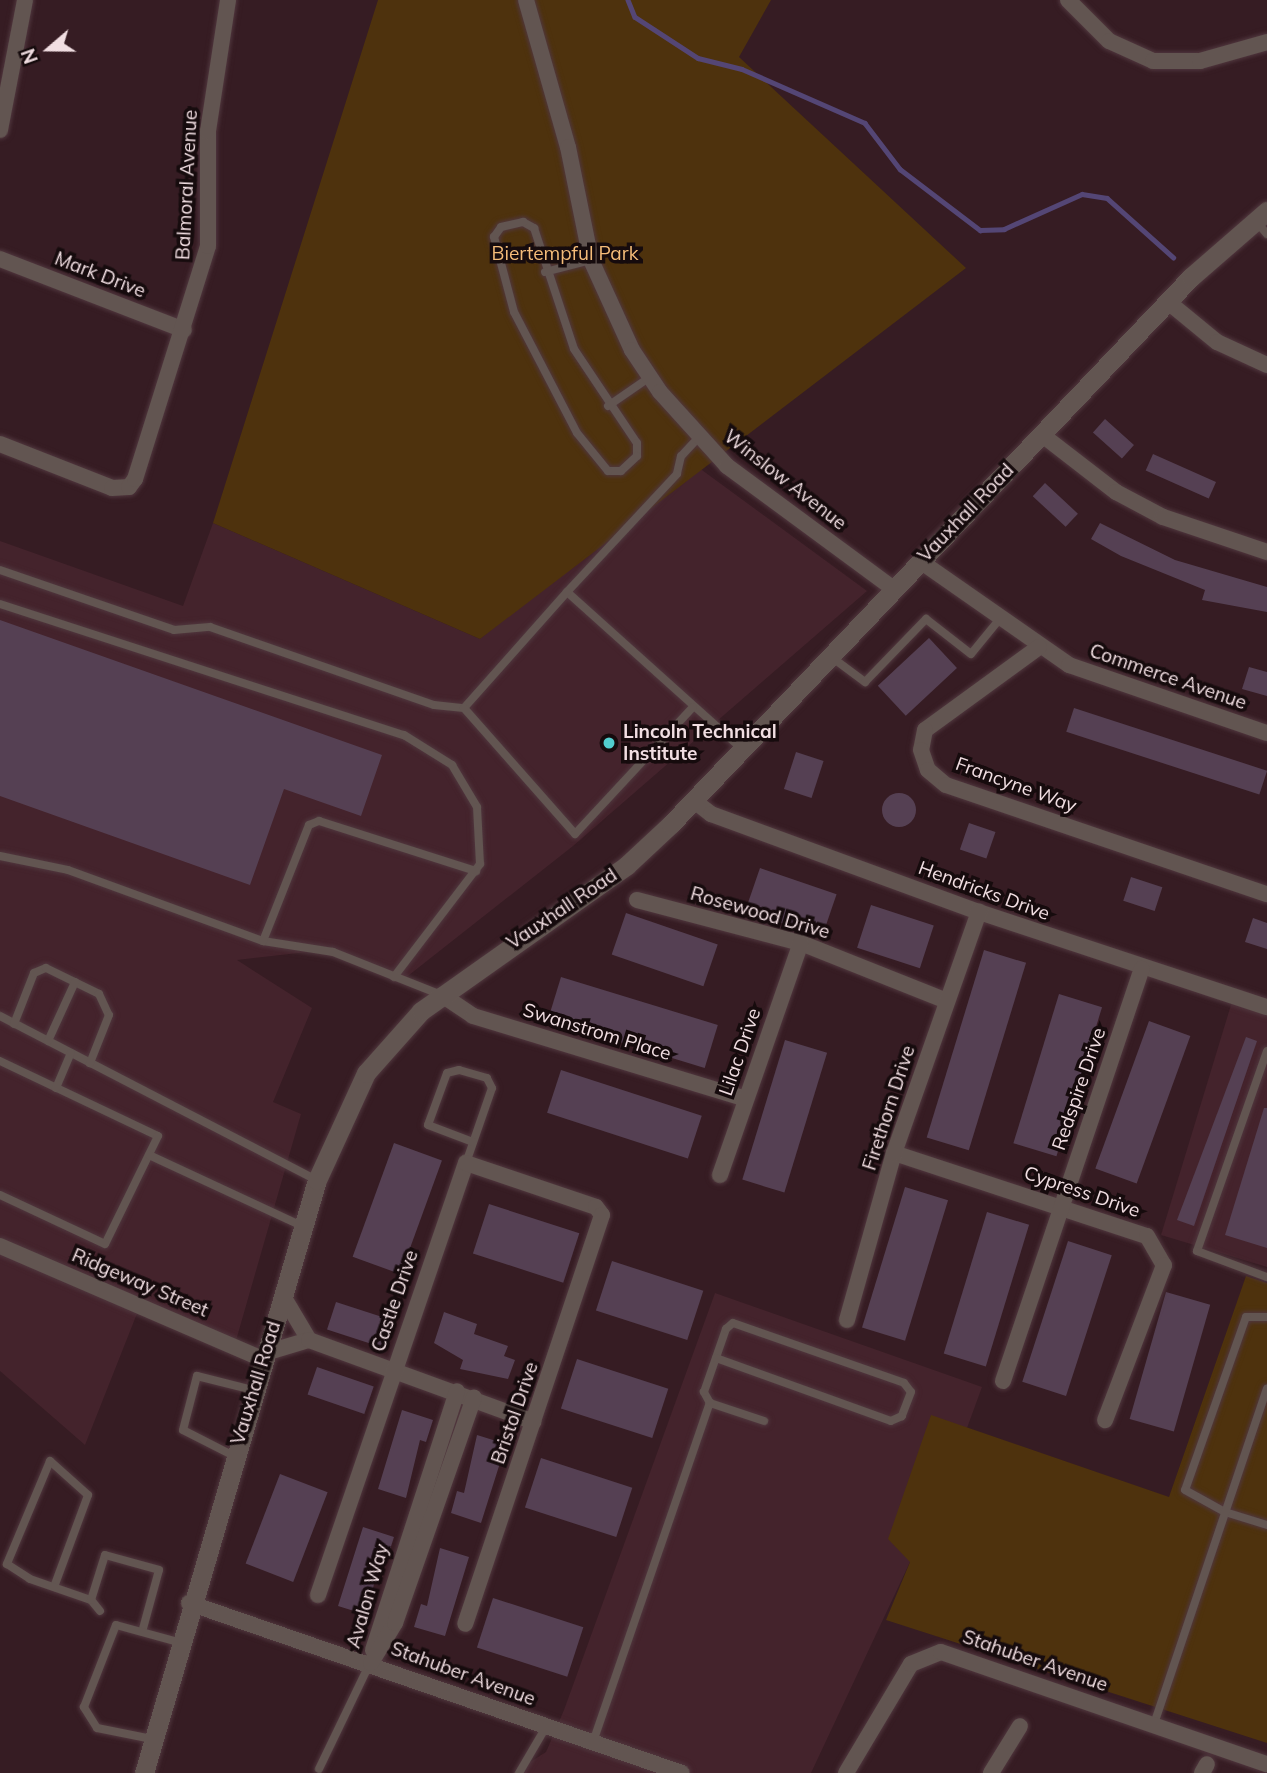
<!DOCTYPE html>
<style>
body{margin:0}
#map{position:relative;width:1267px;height:1773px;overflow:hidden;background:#361c23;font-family:Mulish,sans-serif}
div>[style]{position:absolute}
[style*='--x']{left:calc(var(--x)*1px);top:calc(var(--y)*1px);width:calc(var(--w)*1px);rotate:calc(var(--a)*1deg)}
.built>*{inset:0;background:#44232c}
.green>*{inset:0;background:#4e320d}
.stream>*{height:4.5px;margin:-2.25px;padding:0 2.25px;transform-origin:2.25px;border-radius:2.25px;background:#544675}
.building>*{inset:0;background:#554053;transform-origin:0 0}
.round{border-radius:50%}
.roads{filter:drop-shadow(0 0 2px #50373e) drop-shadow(0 0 2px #50373e)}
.service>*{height:8px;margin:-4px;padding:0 4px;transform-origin:4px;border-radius:4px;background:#625551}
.minor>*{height:16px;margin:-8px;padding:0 8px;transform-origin:8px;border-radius:8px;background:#625551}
.tertiary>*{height:19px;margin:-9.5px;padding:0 9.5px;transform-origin:9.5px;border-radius:9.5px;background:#625551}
.dots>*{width:19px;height:19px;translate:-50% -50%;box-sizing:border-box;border:4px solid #160b0d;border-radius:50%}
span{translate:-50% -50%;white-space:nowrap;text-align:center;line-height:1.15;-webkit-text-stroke:7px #160b0d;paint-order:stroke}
.street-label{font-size:19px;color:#f1dee2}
.park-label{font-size:19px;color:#f5bc79}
.poi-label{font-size:19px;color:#f1dee2;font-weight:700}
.left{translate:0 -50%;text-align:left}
.north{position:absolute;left:14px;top:14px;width:70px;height:70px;-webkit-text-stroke:5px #160b0d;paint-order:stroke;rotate:250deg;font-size:19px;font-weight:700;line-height:28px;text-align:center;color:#f1dee2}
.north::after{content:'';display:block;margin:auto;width:24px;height:32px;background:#f1dee2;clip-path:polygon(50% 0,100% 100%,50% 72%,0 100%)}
</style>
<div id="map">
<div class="built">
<div style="clip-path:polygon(691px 462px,867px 591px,573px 846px,404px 979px,325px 950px,237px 960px,312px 1008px,273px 1102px,301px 1114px,235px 1344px,140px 1306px,85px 1445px,0 1371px,0 541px,183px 606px,213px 523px,480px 639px)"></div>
<div style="clip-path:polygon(1234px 995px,1267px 1005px,1267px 1267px,1161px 1235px)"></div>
<div style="clip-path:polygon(715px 1293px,982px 1387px,967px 1428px,931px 1416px,910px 1562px,811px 1773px,513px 1773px,546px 1752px,564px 1710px)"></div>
</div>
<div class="green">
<div style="clip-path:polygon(378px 0,771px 0,739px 57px,966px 268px,480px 639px,213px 523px)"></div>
<div style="clip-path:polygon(1246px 1276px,1267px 1283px,1267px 1743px,886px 1620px,910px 1562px,888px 1539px,931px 1415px,1169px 1497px)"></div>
</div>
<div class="stream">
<div style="--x:628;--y:0;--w:18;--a:68"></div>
<div style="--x:635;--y:17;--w:75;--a:33.1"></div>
<div style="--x:698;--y:58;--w:45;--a:14"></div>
<div style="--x:742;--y:69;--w:134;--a:23.7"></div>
<div style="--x:865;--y:123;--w:58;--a:52.7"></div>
<div style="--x:900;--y:169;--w:101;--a:37.3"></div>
<div style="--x:980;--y:230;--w:24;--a:-2"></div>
<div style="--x:1004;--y:229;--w:85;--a:-24.2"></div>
<div style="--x:1082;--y:194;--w:25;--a:9"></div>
<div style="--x:1107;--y:198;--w:89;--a:41.8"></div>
</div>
<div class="building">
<div style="left:1105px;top:419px;width:39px;height:18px;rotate:42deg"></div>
<div style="left:1153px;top:454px;width:69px;height:18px;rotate:24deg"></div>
<div style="left:1045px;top:483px;width:45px;height:18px;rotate:43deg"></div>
<div style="clip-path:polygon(1100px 523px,1175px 560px,1267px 587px,1267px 612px,1202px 600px,1205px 590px,1121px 556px,1091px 539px)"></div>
<div style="clip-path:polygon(0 620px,382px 755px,361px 816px,284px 789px,250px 885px,0 796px)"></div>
<div style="left:929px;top:638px;width:41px;height:70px;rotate:47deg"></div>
<div style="clip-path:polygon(1249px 667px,1267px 672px,1267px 696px,1242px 689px)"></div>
<div style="left:1074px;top:708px;width:203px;height:25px;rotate:18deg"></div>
<div style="left:796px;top:752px;width:29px;height:39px;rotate:18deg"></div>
<div class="round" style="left:882px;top:793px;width:34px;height:34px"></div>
<div style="left:969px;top:823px;width:28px;height:28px;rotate:19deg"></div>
<div style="left:760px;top:868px;width:81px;height:45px;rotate:19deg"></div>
<div style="left:1131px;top:877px;width:33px;height:25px;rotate:18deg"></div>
<div style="left:871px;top:905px;width:66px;height:45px;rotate:18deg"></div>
<div style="left:626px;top:913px;width:97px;height:44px;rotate:19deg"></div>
<div style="clip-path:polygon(1253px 918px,1267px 923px,1267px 949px,1245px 942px)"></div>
<div style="left:984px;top:950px;width:44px;height:196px;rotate:17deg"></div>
<div style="left:561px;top:977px;width:164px;height:45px;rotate:17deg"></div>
<div style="left:1059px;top:994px;width:45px;height:156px;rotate:17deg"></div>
<div style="left:1149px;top:1021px;width:44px;height:157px;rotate:20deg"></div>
<div style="clip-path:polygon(1246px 1037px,1257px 1041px,1194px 1226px,1177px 1220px)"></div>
<div style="left:785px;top:1040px;width:44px;height:146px;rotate:17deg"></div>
<div style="left:561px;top:1070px;width:148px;height:45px;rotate:18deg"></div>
<div style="clip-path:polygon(1264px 1108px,1267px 1108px,1267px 1248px,1225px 1235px)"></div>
<div style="left:394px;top:1143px;width:51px;height:121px;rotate:20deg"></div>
<div style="left:905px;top:1187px;width:45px;height:147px;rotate:17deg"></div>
<div style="left:489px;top:1204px;width:95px;height:52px;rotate:18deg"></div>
<div style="left:987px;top:1212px;width:44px;height:148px;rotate:17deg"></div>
<div style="left:1068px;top:1241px;width:46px;height:148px;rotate:18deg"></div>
<div style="left:612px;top:1261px;width:96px;height:52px;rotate:18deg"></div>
<div style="left:1166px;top:1292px;width:46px;height:132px;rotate:16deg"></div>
<div style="left:336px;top:1302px;width:60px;height:29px;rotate:18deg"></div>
<div style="clip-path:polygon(444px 1312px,477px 1324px,474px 1334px,508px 1346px,504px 1356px,515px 1360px,508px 1379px,460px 1369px,463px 1360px,434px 1343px)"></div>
<div style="left:577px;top:1359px;width:96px;height:52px;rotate:18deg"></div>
<div style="left:317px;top:1367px;width:60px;height:29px;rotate:19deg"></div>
<div style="clip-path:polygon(402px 1410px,433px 1420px,426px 1442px,420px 1440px,406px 1498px,378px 1489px)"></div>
<div style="clip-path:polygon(477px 1435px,506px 1444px,481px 1523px,451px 1513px,457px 1491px,464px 1493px)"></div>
<div style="left:541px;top:1458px;width:96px;height:52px;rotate:18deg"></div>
<div style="left:280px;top:1474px;width:51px;height:96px;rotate:21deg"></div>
<div style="clip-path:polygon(363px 1527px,394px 1537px,387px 1559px,380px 1557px,367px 1615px,338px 1606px)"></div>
<div style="clip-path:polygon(440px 1548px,469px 1557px,445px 1636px,414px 1627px,421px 1604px,427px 1606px)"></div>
<div style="left:493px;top:1598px;width:95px;height:52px;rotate:18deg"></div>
</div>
<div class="roads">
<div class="service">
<div style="--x:1256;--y:221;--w:17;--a:50"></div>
<div style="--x:523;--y:222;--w:13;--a:29"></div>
<div style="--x:534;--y:228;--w:127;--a:71.7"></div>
<div style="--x:574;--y:349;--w:113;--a:56.2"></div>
<div style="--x:637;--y:443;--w:13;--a:90"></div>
<div style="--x:637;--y:456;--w:22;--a:137"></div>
<div style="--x:621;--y:471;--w:13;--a:180"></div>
<div style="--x:608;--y:471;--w:49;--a:-129.2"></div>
<div style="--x:577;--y:433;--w:136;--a:-117.5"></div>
<div style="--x:514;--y:312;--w:78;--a:-104.9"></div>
<div style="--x:494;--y:237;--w:12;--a:-55"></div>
<div style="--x:501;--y:227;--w:23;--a:-13"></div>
<div style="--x:545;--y:272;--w:48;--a:-14.6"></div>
<div style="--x:608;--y:406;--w:51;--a:-34.6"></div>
<div style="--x:699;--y:437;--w:26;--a:133"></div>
<div style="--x:681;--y:456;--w:18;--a:103"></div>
<div style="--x:677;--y:474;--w:161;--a:133"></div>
<div style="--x:567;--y:592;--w:235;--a:41.9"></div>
<div style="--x:0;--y:570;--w:184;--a:19"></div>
<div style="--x:174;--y:630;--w:36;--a:-5"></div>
<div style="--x:210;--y:627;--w:237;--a:19.2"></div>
<div style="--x:434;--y:705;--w:30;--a:6"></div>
<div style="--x:567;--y:592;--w:155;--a:131.6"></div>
<div style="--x:464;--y:708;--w:168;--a:48.6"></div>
<div style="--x:575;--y:834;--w:173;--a:-47.1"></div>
<div style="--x:0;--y:604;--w:425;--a:18"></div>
<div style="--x:404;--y:735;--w:57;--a:32"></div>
<div style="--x:452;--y:765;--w:49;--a:59.2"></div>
<div style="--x:477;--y:807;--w:57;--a:87"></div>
<div style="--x:480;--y:864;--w:142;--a:127.3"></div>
<div style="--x:830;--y:656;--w:44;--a:36.6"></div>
<div style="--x:865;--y:682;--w:88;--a:-45.9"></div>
<div style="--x:926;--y:619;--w:57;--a:37.9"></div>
<div style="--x:971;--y:654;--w:43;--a:-50.7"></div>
<div style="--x:0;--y:856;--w:69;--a:11.6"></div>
<div style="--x:68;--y:870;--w:208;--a:20"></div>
<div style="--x:263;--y:941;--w:71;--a:8.9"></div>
<div style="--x:333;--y:952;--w:114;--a:21.6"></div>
<div style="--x:263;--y:941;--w:125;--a:-68.4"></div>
<div style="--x:309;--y:825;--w:11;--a:-22"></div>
<div style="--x:319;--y:821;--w:165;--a:17.7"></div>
<div style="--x:0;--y:1016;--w:357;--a:27.4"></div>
<div style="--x:14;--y:1024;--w:55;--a:-68.6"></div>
<div style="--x:34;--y:973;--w:13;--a:-23"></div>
<div style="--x:46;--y:968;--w:59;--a:26.1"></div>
<div style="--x:99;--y:994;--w:23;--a:65"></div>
<div style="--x:109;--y:1015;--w:52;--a:111.6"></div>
<div style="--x:48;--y:1041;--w:65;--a:-65.4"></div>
<div style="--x:1267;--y:1051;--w:212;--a:109.3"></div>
<div style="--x:1197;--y:1251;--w:75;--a:20.4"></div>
<div style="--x:0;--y:1061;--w:175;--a:25.4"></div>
<div style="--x:158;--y:1136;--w:120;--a:116.1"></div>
<div style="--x:105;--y:1244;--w:116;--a:-155"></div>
<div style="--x:56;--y:1088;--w:38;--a:-67"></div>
<div style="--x:149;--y:1155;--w:169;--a:24.9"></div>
<div style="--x:466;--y:1163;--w:79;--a:-70.9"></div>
<div style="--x:492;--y:1088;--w:11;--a:-117"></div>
<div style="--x:487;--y:1078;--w:29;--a:-164"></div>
<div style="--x:459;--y:1070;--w:12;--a:166"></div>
<div style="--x:447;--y:1073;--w:55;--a:110.1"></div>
<div style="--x:428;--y:1125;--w:48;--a:20.7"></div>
<div style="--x:1267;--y:1317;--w:21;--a:180"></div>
<div style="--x:1246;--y:1317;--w:183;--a:109.4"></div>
<div style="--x:1185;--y:1490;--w:46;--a:28.8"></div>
<div style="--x:1225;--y:1512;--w:44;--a:17.2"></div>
<div style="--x:710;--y:1403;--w:13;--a:-119"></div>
<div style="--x:704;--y:1392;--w:67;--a:-70.8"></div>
<div style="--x:726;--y:1329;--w:9;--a:-41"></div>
<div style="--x:733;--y:1323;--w:181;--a:19.3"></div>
<div style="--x:904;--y:1383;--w:11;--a:52"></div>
<div style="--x:911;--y:1392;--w:26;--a:111"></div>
<div style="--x:902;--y:1416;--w:12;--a:156"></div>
<div style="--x:891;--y:1421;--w:186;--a:-160.2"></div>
<div style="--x:234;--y:1456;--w:57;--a:-153"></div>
<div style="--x:183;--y:1430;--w:56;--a:-75.5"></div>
<div style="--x:197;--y:1376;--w:58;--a:14"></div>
<div style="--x:54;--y:1587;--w:98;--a:-69.7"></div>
<div style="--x:88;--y:1495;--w:51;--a:-138.2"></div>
<div style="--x:50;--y:1461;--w:112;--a:112.7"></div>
<div style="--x:7;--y:1564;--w:27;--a:33"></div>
<div style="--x:30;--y:1579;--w:65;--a:19"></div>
<div style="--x:100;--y:1611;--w:14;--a:-129"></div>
<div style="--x:91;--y:1600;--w:47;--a:-72.7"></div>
<div style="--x:105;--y:1555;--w:56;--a:15.5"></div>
<div style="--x:159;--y:1570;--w:64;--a:105.3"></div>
<div style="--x:1154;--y:1724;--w:354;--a:-71.4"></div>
<div style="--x:152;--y:1739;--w:56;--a:-168.7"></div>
<div style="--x:97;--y:1728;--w:25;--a:-122"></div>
<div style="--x:84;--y:1707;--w:88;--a:-68.7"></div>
<div style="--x:116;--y:1625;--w:64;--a:15.3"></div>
<div style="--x:593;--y:1742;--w:359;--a:-71"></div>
<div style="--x:710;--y:1403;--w:57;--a:18.4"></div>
<div style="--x:319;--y:1769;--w:115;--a:-64.3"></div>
<div style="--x:519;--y:1773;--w:53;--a:-59.6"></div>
</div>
<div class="minor">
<div style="--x:526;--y:0;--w:153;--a:74.1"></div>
<div style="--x:568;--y:147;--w:115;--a:78.5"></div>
<div style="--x:591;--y:260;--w:99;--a:65.5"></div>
<div style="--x:632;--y:350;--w:50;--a:56.3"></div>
<div style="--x:660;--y:392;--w:100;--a:47.8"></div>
<div style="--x:727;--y:466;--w:207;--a:36.4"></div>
<div style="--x:1068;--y:0;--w:58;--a:45"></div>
<div style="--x:1109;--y:41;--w:48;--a:24.4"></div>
<div style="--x:1153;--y:61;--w:47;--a:0"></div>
<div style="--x:1200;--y:61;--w:70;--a:-15.8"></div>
<div style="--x:0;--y:130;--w:132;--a:-79.1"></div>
<div style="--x:0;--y:259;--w:197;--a:21.1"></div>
<div style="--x:1167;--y:301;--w:65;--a:39.4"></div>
<div style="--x:1217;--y:342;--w:55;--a:24.7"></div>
<div style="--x:1041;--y:434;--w:95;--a:37.7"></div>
<div style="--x:1116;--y:492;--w:53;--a:28"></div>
<div style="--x:1163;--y:517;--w:110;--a:18.6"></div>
<div style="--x:0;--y:444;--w:120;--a:21.4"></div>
<div style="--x:112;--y:488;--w:17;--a:-3"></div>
<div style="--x:129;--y:487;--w:10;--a:-53"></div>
<div style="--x:135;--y:479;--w:244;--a:-72.6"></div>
<div style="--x:208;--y:246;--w:115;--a:-90"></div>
<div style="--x:208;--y:131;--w:133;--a:-81.3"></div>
<div style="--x:920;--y:561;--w:182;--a:34.9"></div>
<div style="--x:1069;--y:665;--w:209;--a:19"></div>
<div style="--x:1039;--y:647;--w:141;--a:143.9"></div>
<div style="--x:925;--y:730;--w:20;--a:101"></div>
<div style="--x:921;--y:750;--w:21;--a:71"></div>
<div style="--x:928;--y:770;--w:23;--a:40"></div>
<div style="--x:946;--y:785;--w:339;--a:18.8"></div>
<div style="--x:693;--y:800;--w:23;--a:38"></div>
<div style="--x:711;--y:814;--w:285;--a:20.1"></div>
<div style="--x:979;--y:912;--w:303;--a:18.3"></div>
<div style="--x:637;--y:900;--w:170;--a:14.7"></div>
<div style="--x:801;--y:943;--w:157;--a:21.7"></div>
<div style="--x:442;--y:995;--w:37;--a:34"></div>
<div style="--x:473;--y:1016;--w:285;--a:16.9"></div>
<div style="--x:894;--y:1153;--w:266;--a:18.2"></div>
<div style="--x:1147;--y:1236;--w:34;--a:60"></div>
<div style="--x:1164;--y:1265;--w:166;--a:110.8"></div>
<div style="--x:720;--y:1175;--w:246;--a:-70.8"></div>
<div style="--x:0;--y:1246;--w:286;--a:23.3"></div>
<div style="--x:283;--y:1296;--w:51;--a:59.4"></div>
<div style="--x:847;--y:1320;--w:173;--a:-74.3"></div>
<div style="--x:894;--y:1153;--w:256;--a:-70.6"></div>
<div style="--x:265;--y:1353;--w:46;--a:-16.5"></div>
<div style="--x:309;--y:1340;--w:239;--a:20"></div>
<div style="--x:1003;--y:1381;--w:435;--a:-71.4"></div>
<div style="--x:318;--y:1595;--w:457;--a:-71.1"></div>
<div style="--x:466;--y:1163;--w:137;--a:18.7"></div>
<div style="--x:596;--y:1207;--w:10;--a:53"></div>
<div style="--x:602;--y:1215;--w:431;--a:108.5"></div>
<div style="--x:189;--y:1603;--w:521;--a:19.03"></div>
<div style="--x:373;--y:1650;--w:272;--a:-72"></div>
<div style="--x:371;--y:1663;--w:47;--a:-59"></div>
<div style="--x:395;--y:1623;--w:239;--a:-70.7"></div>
<div style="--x:846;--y:1773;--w:127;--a:-59.2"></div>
<div style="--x:911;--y:1664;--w:32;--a:-22"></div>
<div style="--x:941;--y:1652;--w:345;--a:19"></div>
<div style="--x:991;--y:1773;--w:55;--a:-58.3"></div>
<div style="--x:1202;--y:1773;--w:10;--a:-61"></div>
</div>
<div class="tertiary">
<div style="--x:144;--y:1773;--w:618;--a:-73.74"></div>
<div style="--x:317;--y:1180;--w:118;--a:-65.4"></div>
<div style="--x:366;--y:1073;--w:83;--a:-48.4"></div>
<div style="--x:421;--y:1011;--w:252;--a:-35.3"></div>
<div style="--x:627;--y:865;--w:60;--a:-43"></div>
<div style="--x:671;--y:824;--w:755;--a:-46.45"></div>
<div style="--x:1191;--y:277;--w:101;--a:-41"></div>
</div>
</div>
<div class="dots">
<div style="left:609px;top:743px;background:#52cdce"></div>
</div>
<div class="street-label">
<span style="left:187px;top:185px;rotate:-87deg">Balmoral Avenue</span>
<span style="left:100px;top:275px;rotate:21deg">Mark Drive</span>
<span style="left:785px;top:480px;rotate:38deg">Winslow Avenue</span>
<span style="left:966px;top:513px;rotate:-46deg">Vauxhall Road</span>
<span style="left:1168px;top:677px;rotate:19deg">Commerce Avenue</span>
<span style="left:1016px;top:785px;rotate:20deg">Francyne Way</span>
<span style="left:984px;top:891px;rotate:20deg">Hendricks Drive</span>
<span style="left:562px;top:909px;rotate:-34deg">Vauxhall Road</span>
<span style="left:760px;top:913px;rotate:16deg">Rosewood Drive</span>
<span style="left:597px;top:1032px;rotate:17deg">Swanstrom Place</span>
<span style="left:740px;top:1052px;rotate:-71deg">Lilac Drive</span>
<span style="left:1079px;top:1089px;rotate:-71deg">Redspire Drive</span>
<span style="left:889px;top:1108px;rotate:-72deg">Firethorn Drive</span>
<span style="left:1082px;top:1192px;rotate:19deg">Cypress Drive</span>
<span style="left:140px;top:1283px;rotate:23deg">Ridgeway Street</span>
<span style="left:395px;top:1301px;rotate:-71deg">Castle Drive</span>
<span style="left:256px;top:1383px;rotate:-73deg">Vauxhall Road</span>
<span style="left:515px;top:1413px;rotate:-71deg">Bristol Drive</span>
<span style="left:368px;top:1596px;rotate:-74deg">Avalon Way</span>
<span style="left:1035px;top:1661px;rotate:19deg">Stahuber Avenue</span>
<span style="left:463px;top:1674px;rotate:20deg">Stahuber Avenue</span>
</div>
<div class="park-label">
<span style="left:565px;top:254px">Biertempful Park</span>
</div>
<div class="poi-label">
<span class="left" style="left:623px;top:743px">Lincoln Technical<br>Institute</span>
</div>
<div class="north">N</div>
</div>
